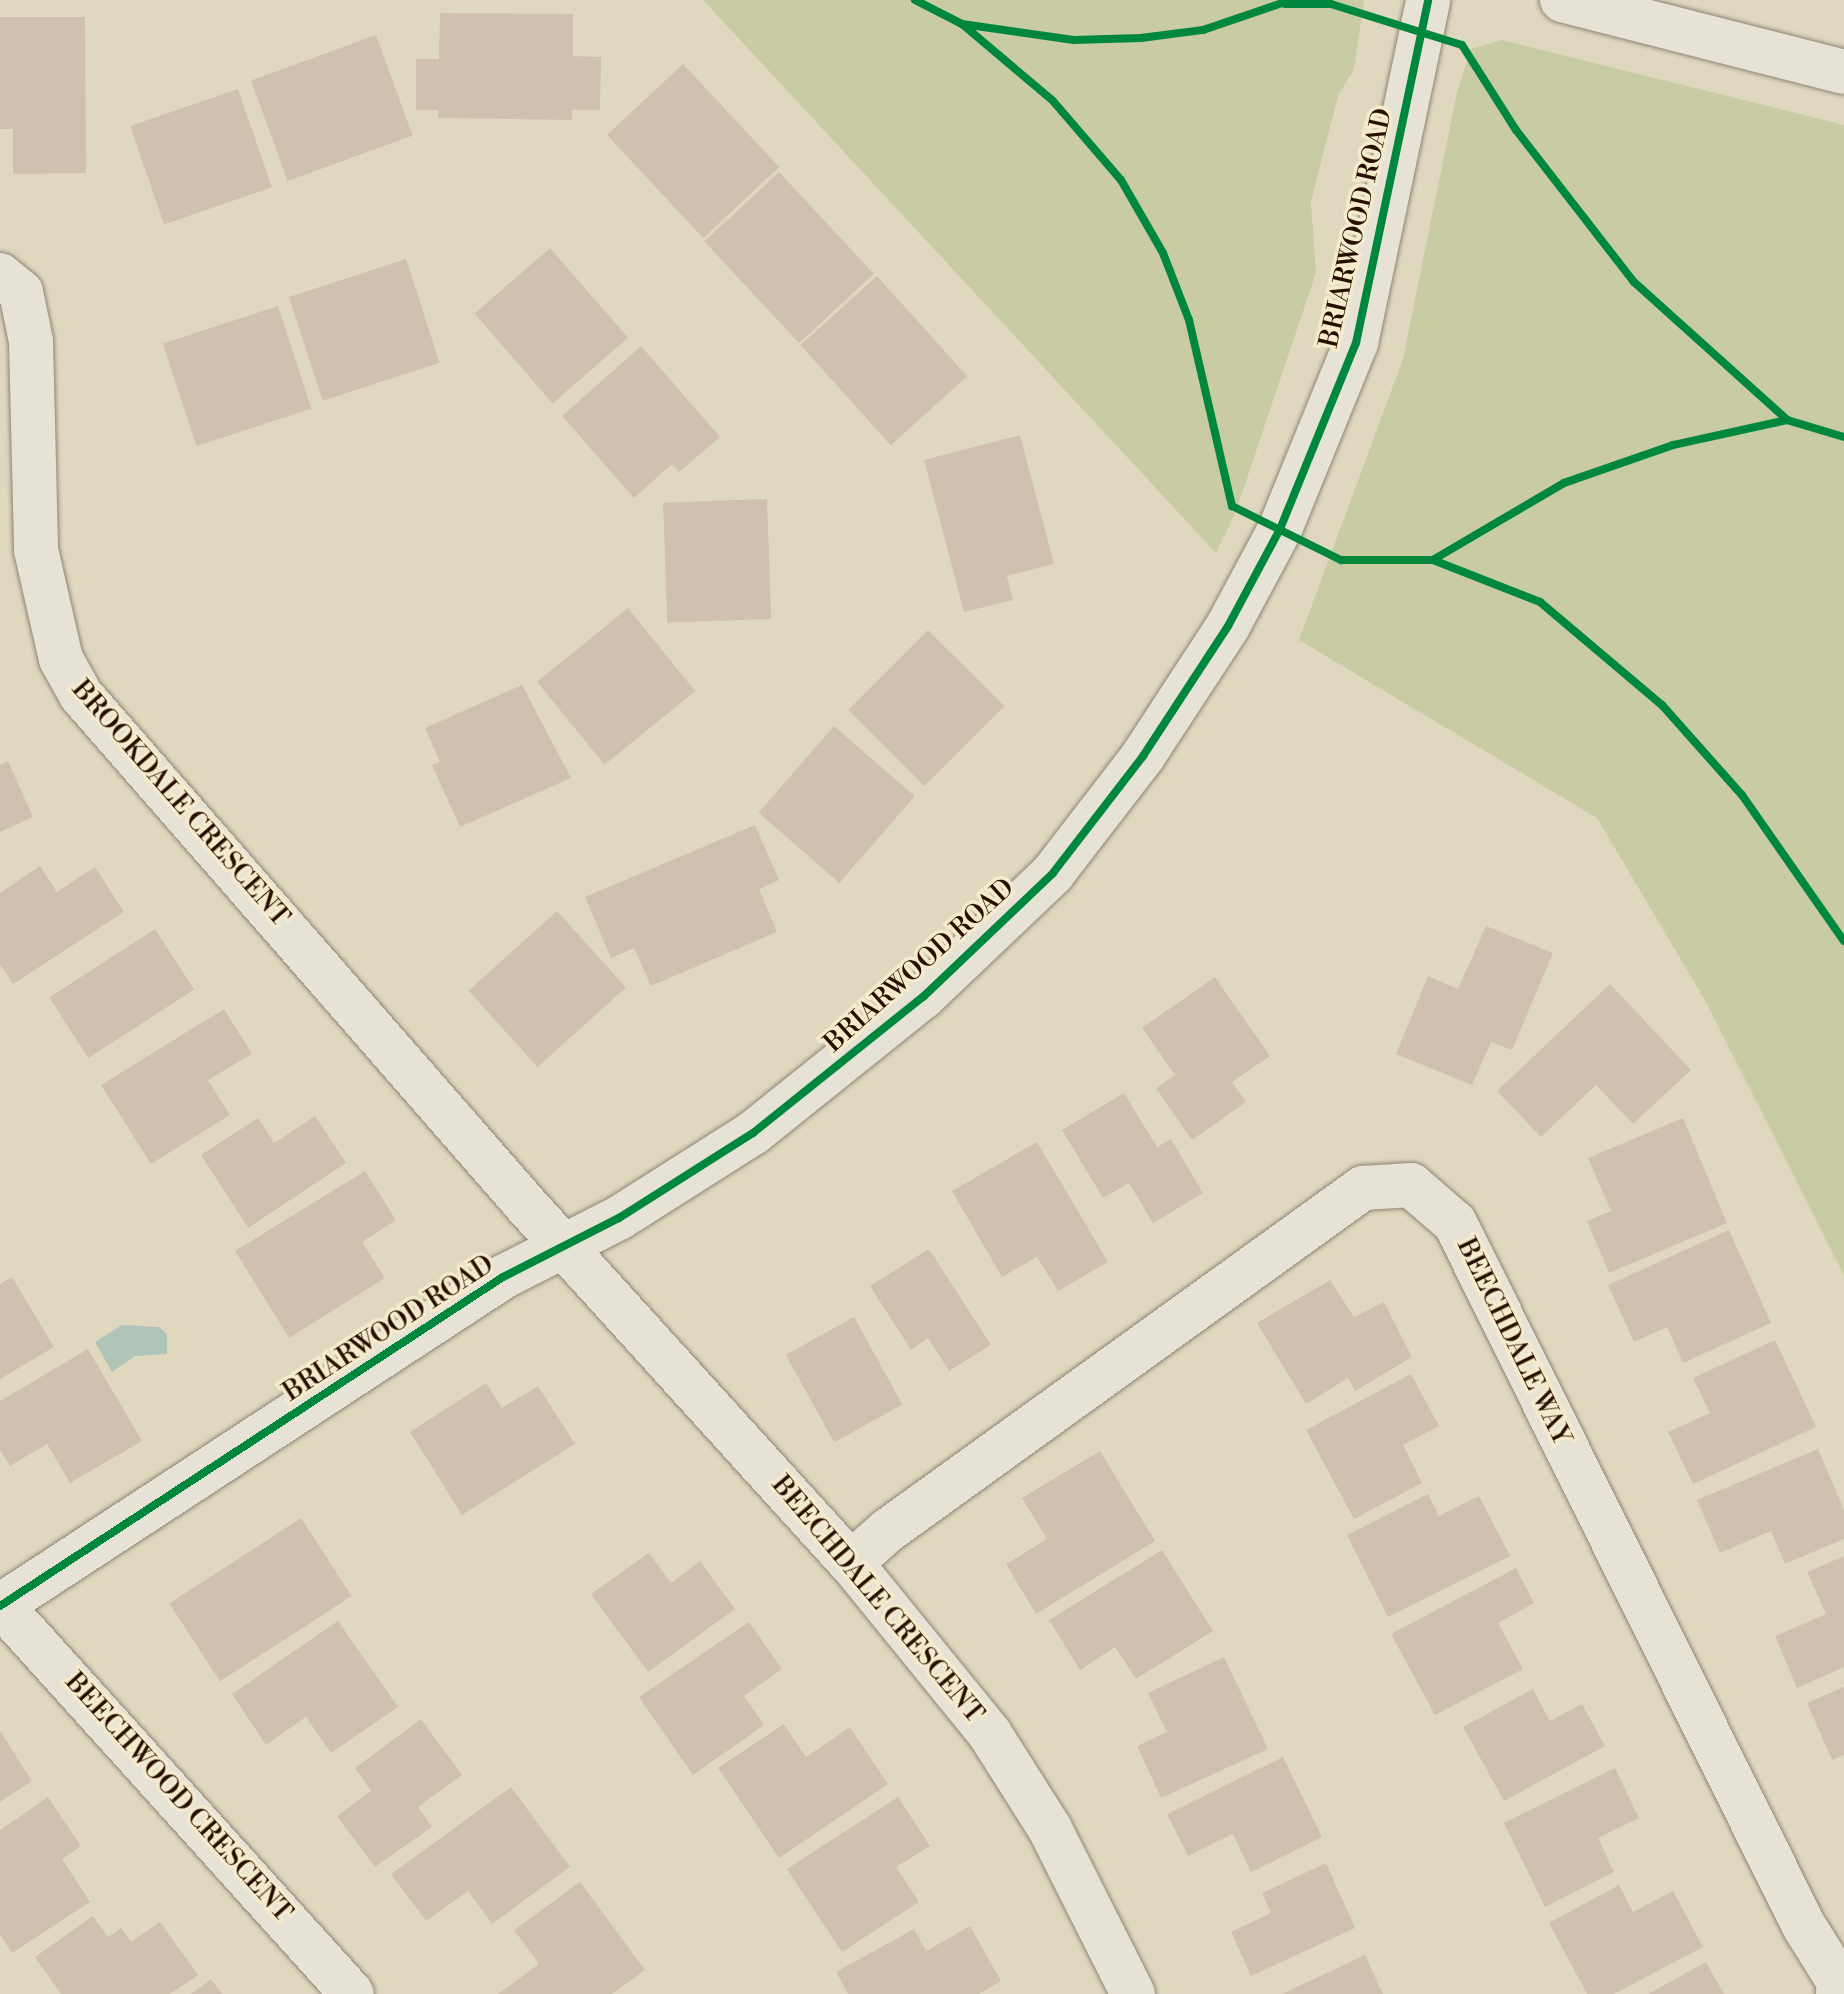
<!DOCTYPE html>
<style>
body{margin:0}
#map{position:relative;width:1844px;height:1994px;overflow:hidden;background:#e0d8be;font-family:"Libre Bodoni",serif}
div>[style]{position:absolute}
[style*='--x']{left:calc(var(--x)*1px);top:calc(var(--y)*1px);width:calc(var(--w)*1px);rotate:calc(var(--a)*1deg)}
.green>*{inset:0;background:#c9cca3}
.water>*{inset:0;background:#b0c4b7}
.building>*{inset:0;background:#d0c1af;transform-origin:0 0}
.roads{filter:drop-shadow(0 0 2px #8e8676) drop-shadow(0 0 2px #8e8676)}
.minor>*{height:44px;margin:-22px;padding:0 22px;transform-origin:22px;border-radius:22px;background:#e6e2d5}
.tertiary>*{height:44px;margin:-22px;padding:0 22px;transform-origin:22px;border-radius:22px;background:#e6e2d5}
.cycleway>*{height:8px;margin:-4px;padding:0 4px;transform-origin:4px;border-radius:4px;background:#00873e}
span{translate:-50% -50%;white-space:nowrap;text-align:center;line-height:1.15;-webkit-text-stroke:7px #f4eacc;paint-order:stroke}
.street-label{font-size:26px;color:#270f00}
</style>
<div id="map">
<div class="green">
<div style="clip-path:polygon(703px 0,1364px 0,1354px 69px,1338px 96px,1311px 202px,1316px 273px,1235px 514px,1216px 553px)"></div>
<div style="clip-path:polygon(1502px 40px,1844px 125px,1844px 1275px,1706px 1002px,1597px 818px,1299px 640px,1403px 359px,1457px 92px,1471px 49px)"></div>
</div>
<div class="water">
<div style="clip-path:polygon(122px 1325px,159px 1327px,167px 1334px,167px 1354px,135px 1356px,112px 1372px,95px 1342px)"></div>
</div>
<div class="building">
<div style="clip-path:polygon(440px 13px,573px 14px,573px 56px,601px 57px,600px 110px,572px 110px,572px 120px,438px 118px,438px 110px,416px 110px,416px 59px,439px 59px)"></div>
<div style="clip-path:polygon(0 17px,85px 17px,86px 173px,13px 174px,13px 129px,0 129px)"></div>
<div style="left:376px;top:35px;width:107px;height:133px;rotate:70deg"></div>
<div style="left:683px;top:64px;width:141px;height:104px;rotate:47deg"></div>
<div style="left:238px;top:89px;width:104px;height:114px;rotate:71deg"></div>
<div style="left:779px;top:172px;width:139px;height:102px;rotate:47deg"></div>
<div style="left:550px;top:248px;width:119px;height:100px;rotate:49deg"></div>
<div style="left:406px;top:259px;width:109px;height:123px;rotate:72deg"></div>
<div style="left:877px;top:276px;width:135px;height:103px;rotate:48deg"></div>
<div style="left:278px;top:306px;width:108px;height:121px;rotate:72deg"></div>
<div style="clip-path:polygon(641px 346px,720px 437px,679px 472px,672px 464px,634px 498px,562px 416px)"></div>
<div style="clip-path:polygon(1020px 435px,1054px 564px,1007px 576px,1013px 600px,964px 612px,924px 460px)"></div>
<div style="left:767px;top:499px;width:120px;height:104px;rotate:88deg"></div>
<div style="left:628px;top:608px;width:107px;height:117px;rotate:51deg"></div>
<div style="left:928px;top:630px;width:108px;height:113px;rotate:45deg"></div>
<div style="clip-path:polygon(522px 685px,571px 778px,460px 827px,432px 765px,440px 762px,425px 728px)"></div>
<div style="left:834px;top:726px;width:107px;height:115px;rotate:41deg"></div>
<div style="clip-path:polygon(8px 761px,33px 817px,0 832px,0 765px)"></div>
<div style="clip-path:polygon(755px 825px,779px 880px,759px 889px,777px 932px,651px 986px,634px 948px,611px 958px,585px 897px)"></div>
<div style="clip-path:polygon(40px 866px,57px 892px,95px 867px,124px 912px,13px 984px,0 964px,0 893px)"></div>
<div style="left:557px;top:911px;width:103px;height:119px;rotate:48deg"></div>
<div style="clip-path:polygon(1486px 926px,1553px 953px,1512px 1050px,1491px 1042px,1472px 1085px,1396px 1054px,1428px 976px,1458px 989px)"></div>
<div style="left:155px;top:929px;width:72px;height:126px;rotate:57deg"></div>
<div style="clip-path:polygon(1215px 977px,1270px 1056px,1232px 1082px,1246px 1102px,1192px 1140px,1156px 1088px,1175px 1075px,1142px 1028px)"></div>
<div style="clip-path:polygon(1610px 984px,1691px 1070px,1633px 1124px,1596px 1085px,1541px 1137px,1497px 1091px)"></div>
<div style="clip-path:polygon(224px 1009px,252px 1054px,208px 1080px,230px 1115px,151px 1164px,101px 1085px)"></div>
<div style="clip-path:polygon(1124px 1093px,1157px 1147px,1171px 1139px,1203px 1193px,1153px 1223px,1129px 1183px,1103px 1198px,1062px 1130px)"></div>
<div style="clip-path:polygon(315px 1116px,346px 1163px,248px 1228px,201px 1155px,258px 1118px,274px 1143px)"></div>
<div style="clip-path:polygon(1683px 1118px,1727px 1223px,1609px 1273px,1587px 1221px,1611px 1211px,1588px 1158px)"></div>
<div style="clip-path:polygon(1037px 1142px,1108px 1262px,1058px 1291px,1037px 1257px,1002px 1277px,952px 1191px)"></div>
<div style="clip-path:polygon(365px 1171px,396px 1220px,362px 1242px,385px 1278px,289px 1338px,235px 1251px)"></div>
<div style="clip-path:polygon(1729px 1230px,1771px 1323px,1683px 1363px,1667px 1327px,1634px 1342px,1608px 1285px)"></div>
<div style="clip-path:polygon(929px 1249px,991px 1345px,949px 1371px,928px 1338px,911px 1350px,870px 1286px)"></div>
<div style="clip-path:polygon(12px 1277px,54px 1347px,0 1379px,0 1284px)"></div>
<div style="clip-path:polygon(1330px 1280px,1354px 1317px,1384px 1302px,1412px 1357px,1355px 1391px,1348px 1378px,1306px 1404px,1257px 1323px)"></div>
<div style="left:854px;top:1317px;width:100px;height:78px;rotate:61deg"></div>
<div style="clip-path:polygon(1775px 1340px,1816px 1427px,1693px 1484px,1668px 1432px,1710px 1413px,1693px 1378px)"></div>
<div style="clip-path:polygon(88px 1349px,142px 1441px,70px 1483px,47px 1444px,10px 1466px,0 1450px,0 1401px)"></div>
<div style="clip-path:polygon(1411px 1374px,1439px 1426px,1403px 1445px,1422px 1483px,1354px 1519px,1306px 1430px)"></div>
<div style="clip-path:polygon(486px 1383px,502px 1408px,538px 1386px,575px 1444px,462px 1515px,410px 1432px)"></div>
<div style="clip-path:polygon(1818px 1449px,1844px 1510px,1844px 1539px,1785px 1564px,1771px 1531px,1720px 1553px,1697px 1500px)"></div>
<div style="clip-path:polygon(1100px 1451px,1155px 1541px,1036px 1614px,1006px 1564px,1047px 1539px,1022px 1498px)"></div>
<div style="clip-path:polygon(1428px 1494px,1439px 1516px,1479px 1496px,1510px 1556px,1388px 1617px,1347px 1535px)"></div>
<div style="left:301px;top:1518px;width:93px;height:157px;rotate:57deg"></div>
<div style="clip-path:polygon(1162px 1550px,1213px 1631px,1136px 1679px,1115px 1647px,1080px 1670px,1049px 1620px)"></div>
<div style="clip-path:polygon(649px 1553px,671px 1583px,700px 1561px,735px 1609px,648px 1672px,591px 1594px)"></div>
<div style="clip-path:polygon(1844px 1556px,1844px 1667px,1797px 1688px,1775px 1636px,1826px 1614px,1807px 1572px)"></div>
<div style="clip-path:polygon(1516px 1568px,1534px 1603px,1498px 1623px,1523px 1669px,1435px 1715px,1391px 1634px)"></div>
<div style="clip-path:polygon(338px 1621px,398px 1707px,331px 1753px,306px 1717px,266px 1745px,232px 1694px)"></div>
<div style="clip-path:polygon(749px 1622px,782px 1669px,744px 1696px,764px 1725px,693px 1775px,639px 1697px)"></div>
<div style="clip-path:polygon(1224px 1657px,1268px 1749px,1161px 1798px,1137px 1746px,1167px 1732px,1148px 1693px)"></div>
<div style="clip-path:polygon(1844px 1687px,1844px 1755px,1832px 1760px,1807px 1703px)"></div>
<div style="clip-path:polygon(1533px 1689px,1550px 1721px,1582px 1704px,1605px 1746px,1504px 1801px,1463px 1727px)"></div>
<div style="clip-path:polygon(421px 1719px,462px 1775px,418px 1807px,432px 1827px,375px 1867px,337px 1816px,371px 1791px,355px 1768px)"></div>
<div style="clip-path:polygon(784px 1724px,806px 1757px,850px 1727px,888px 1784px,779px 1858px,718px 1768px)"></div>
<div style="clip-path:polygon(0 1731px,32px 1781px,0 1802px)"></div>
<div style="clip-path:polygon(1283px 1757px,1322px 1837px,1251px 1872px,1233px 1834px,1188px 1856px,1167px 1814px)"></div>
<div style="clip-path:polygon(1615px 1768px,1639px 1818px,1598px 1838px,1614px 1872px,1545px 1907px,1504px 1823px)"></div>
<div style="clip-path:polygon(511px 1787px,570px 1867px,492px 1924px,468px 1891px,426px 1921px,391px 1874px)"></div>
<div style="clip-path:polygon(48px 1797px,81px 1846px,62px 1859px,90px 1902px,12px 1953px,0 1935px,0 1830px)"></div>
<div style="clip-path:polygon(898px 1797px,930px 1846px,896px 1867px,919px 1902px,842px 1952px,787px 1869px)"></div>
<div style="clip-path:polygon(1326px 1863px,1355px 1928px,1251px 1976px,1231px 1932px,1271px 1913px,1262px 1893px)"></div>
<div style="clip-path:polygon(580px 1882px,645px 1970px,612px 1994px,498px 1994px,539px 1964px,514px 1930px)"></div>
<div style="clip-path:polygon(1619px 1885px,1633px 1912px,1673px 1891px,1703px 1947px,1614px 1994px,1587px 1994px,1549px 1923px)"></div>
<div style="clip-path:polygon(93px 1916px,108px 1937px,121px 1928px,131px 1942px,160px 1922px,198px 1975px,170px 1994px,61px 1994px,35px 1957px)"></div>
<div style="clip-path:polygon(970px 1926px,1001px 1981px,979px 1994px,848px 1994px,836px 1972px,914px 1929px,926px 1951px)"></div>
<div style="clip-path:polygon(1365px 1955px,1383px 1994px,1282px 1994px)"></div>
<div style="clip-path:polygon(1706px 1962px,1724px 1994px,1648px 1994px)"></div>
<div style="clip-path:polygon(211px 1979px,222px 1994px,191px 1994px)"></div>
</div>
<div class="roads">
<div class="minor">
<div style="--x:1562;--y:0;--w:291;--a:14.3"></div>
<div style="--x:0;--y:275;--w:27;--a:39"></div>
<div style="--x:21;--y:292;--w:50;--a:78.5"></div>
<div style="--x:31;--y:341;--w:209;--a:88.6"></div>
<div style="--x:36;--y:550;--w:112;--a:77.1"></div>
<div style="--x:61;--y:659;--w:41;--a:60.9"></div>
<div style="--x:81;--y:695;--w:677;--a:48.89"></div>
<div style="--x:526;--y:1205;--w:484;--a:47.8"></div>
<div style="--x:851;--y:1563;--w:220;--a:50.9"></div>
<div style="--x:990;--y:1734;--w:112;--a:57.7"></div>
<div style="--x:1050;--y:1829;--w:185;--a:63.3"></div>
<div style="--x:851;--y:1563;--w:48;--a:-41.6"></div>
<div style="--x:887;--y:1531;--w:587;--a:-35.78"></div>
<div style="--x:1363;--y:1188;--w:48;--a:-3.6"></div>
<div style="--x:1411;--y:1185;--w:58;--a:40.8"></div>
<div style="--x:1455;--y:1223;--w:785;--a:63.6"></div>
<div style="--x:1804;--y:1926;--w:66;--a:58"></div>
<div style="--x:1839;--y:1982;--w:12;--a:95"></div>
<div style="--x:0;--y:1604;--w:525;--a:47.93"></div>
</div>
<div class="tertiary">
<div style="--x:0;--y:1606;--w:601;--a:-33.19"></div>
<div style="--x:503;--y:1277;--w:130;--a:-27"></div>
<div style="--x:619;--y:1218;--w:159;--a:-32.4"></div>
<div style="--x:753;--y:1133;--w:218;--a:-38.7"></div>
<div style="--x:923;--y:997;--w:180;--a:-43.6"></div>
<div style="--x:1053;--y:873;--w:148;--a:-52.4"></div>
<div style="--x:1143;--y:756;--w:155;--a:-56.8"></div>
<div style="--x:1228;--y:626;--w:110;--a:-61.8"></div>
<div style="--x:1280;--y:529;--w:201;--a:-67.8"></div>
<div style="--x:1356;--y:343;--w:350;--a:-78.1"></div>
</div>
</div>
<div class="cycleway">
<div style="--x:915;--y:0;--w:53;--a:27.1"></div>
<div style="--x:962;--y:24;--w:119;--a:40.2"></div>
<div style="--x:1053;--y:101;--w:104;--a:49.3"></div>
<div style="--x:1121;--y:180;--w:84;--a:60.1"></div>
<div style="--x:1163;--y:253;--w:72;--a:68.8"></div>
<div style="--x:1189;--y:320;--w:191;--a:77"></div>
<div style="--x:1232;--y:506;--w:122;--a:26.4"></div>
<div style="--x:1341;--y:560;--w:92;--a:0"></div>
<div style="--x:1285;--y:4;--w:46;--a:0"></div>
<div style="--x:1331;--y:4;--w:137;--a:17.4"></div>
<div style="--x:1462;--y:45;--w:101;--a:57.6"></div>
<div style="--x:1516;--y:130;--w:192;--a:52.2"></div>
<div style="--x:1634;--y:282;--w:206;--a:42"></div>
<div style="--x:962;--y:24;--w:113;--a:8.1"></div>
<div style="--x:1074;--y:40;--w:67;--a:-1.7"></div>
<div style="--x:1141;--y:38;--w:63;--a:-7.4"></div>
<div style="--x:1203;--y:30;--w:93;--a:-18.8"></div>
<div style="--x:1844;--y:437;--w:59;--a:-163.4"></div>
<div style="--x:1787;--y:420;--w:117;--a:167.6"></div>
<div style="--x:1673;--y:445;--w:115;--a:160.8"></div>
<div style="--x:1564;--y:483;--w:152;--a:149.6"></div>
<div style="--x:1433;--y:560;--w:115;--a:21.4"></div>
<div style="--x:1540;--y:602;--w:160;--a:40.2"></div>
<div style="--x:1662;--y:705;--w:120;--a:48.4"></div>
<div style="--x:1742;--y:795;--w:178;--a:55.1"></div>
<div style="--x:0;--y:1606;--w:601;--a:-33.19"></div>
<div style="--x:503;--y:1277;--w:130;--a:-27"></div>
<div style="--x:619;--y:1218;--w:159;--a:-32.4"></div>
<div style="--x:753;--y:1133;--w:218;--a:-38.7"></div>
<div style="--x:923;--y:997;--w:180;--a:-43.6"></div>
<div style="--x:1053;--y:873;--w:148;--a:-52.4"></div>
<div style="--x:1143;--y:756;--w:155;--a:-56.8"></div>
<div style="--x:1228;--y:626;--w:110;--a:-61.8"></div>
<div style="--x:1280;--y:529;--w:201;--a:-67.8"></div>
<div style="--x:1356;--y:343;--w:350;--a:-78.1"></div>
</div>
<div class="street-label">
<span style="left:1357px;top:228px;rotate:-77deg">BRIARWOOD ROAD</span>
<span style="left:180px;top:804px;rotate:49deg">BROOKDALE CRESCENT</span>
<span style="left:920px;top:966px;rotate:-42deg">BRIARWOOD ROAD</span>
<span style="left:389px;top:1329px;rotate:-33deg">BRIARWOOD ROAD</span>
<span style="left:1513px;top:1342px;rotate:64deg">BEECHDALE WAY</span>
<span style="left:877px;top:1600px;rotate:50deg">BEECHDALE CRESCENT</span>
<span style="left:178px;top:1798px;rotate:48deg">BEECHWOOD CRESCENT</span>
</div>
</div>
